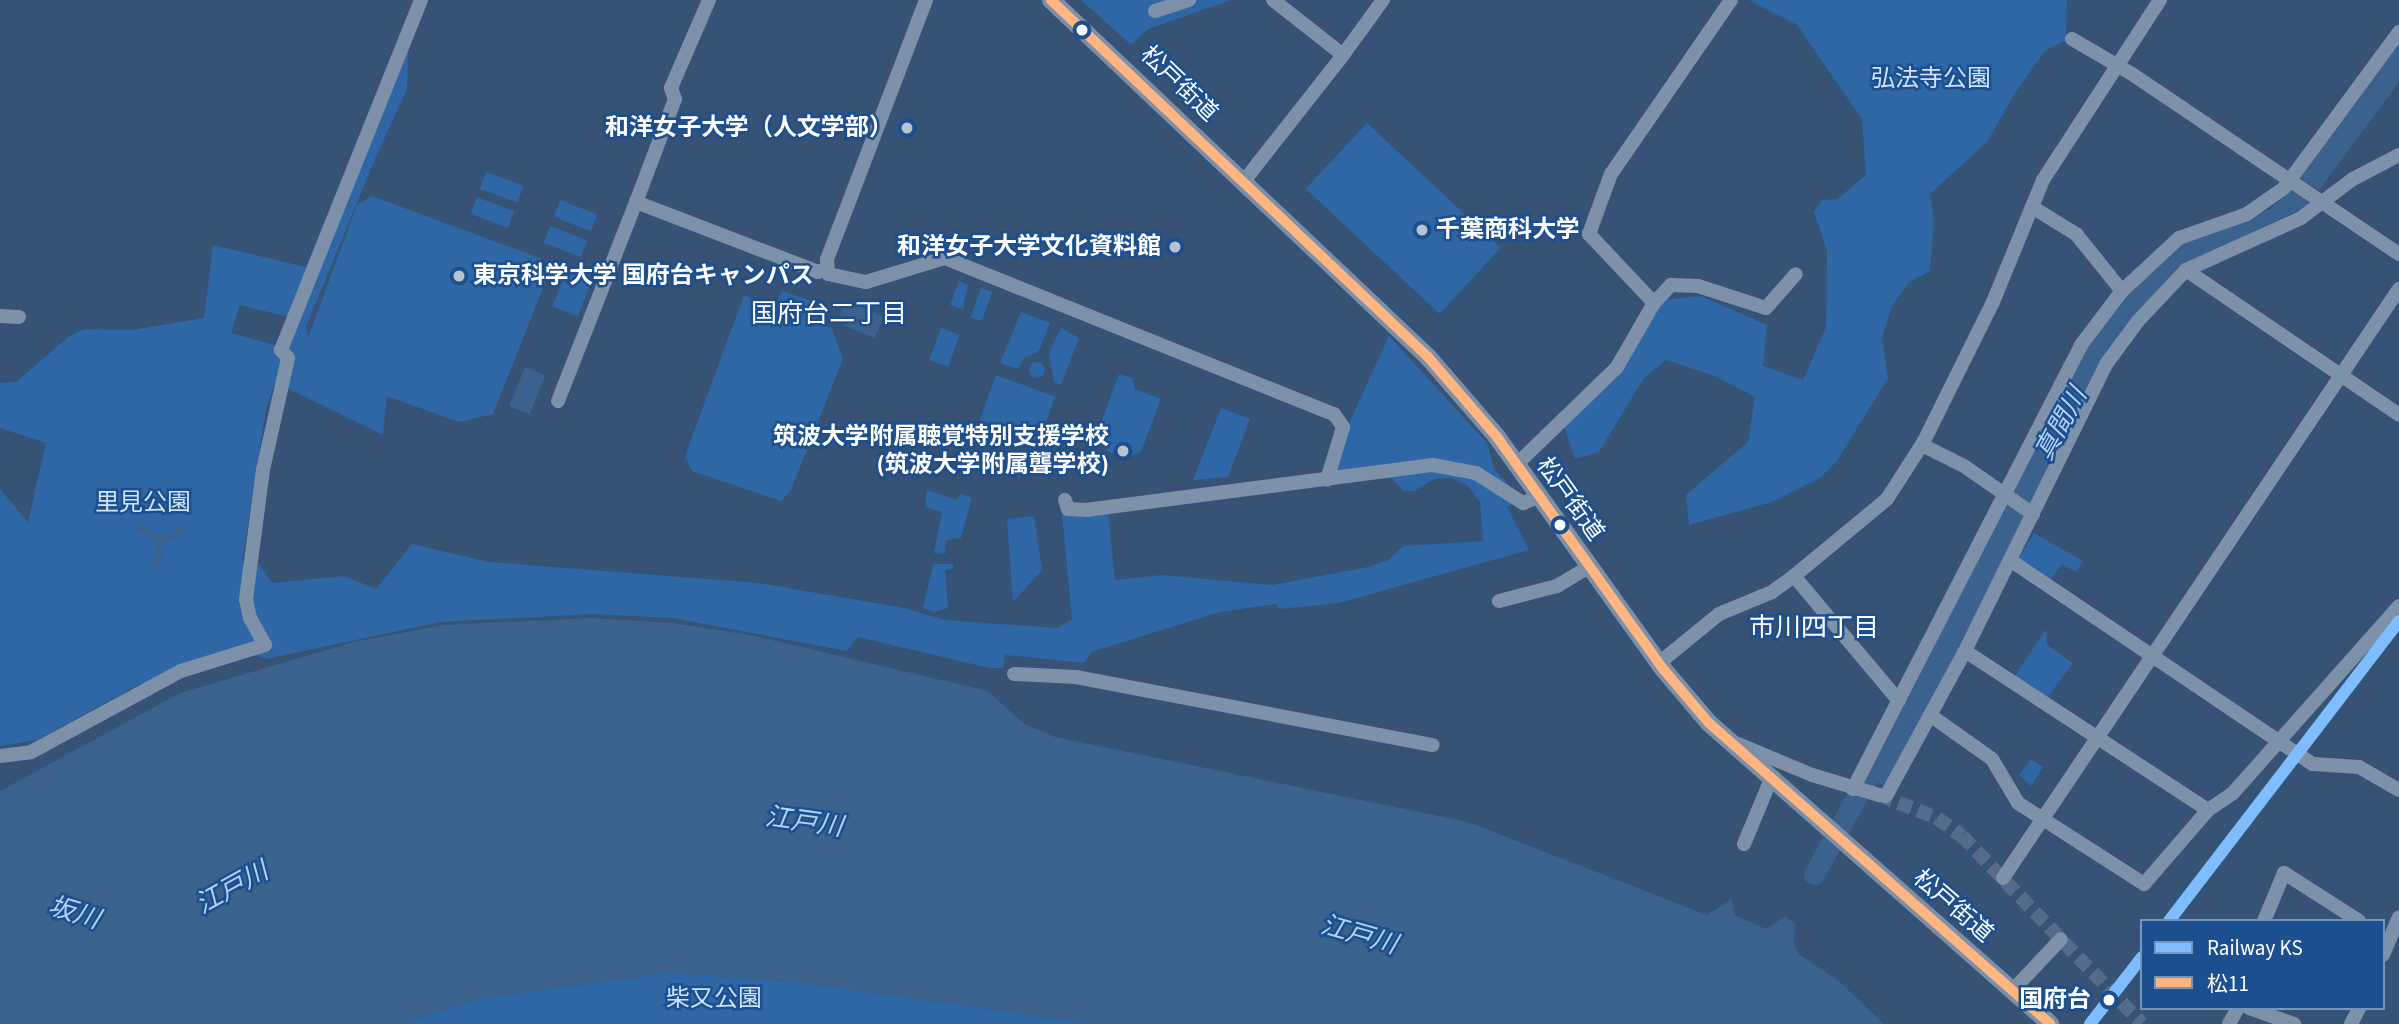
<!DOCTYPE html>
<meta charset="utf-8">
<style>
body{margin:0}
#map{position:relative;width:2399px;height:1024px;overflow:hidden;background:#365274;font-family:"Source Sans 3","Noto Sans JP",sans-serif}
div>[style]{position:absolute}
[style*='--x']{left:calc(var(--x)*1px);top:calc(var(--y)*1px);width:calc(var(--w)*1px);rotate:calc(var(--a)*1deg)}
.green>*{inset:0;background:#2f66a5;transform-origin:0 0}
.round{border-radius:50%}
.water>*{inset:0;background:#3b618d;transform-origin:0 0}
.river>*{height:21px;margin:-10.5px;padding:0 10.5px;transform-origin:10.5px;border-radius:10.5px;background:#3b618d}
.minor-tunnel>*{height:14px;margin-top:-7px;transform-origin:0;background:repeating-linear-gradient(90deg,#546c89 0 14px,transparent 0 21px)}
.minor>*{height:14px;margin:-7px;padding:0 7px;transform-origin:7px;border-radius:7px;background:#7d92a8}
.major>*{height:18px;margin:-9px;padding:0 9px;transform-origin:9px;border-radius:9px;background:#7d8ea7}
.bus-1>*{height:10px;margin:-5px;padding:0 5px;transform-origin:5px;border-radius:5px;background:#ffb580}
.rail-1>*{height:12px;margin:-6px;padding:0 6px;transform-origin:6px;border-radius:6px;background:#80bdff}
.dots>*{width:19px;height:19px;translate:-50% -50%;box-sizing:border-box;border:4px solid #1b4f8f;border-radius:50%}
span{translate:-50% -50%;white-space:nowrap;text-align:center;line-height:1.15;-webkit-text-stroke:5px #1b4f8f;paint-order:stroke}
.park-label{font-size:24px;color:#cfe3fa}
.street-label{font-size:24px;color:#fff}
.poi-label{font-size:24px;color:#fff;font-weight:700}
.right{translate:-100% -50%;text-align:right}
.left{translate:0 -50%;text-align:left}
.stop-label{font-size:24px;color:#fff;font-weight:700}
.neighbourhood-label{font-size:26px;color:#fff}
.water-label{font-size:26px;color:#b5d3f5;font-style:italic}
.legend{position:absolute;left:2140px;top:919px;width:245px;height:91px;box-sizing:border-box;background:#1b4f8f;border:2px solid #7695bc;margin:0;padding:9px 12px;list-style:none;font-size:21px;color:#fff}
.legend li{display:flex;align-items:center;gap:14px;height:35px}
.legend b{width:35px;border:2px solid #7695bc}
</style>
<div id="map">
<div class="green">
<div style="clip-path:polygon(1081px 0,1231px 0,1148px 29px,1131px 45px)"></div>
<div style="clip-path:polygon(1749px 0,2067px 0,2066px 40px,2045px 51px,2015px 93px,1987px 142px,1930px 194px,1934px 221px,1930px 271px,1909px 282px,1892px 306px,1882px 337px,1888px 378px,1837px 461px,1820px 478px,1772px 502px,1689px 525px,1686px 495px,1748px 442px,1755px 397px,1715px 376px,1666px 360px,1644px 378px,1599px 452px,1575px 459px,1564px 426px,1664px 300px,1701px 296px,1767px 325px,1763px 366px,1803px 380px,1826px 327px,1827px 251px,1814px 212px,1822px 200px,1837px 199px,1866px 175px,1862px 119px,1797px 25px)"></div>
<div style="clip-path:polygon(evenodd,392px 53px,408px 53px,407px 89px,375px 159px,306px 327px,308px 338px,357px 205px,372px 196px,540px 258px,549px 273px,493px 414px,459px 422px,387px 396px,383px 435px,275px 382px,266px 410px,242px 562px,259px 564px,272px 583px,344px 576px,376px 589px,412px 544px,489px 562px,759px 583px,904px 608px,945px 620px,1056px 628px,1072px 620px,1062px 513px,1108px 511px,1115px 580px,1161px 575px,1272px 585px,1368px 567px,1388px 560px,1403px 546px,1483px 541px,1480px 502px,1468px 486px,1452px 478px,1434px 479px,1414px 491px,1403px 491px,1381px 466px,1337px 473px,1335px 466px,1350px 421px,1389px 336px,1487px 443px,1494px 469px,1522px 499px,1507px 507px,1529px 550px,1339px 603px,1279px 609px,1276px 604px,1220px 612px,1091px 652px,1085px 663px,1005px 655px,1003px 668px,989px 668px,858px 637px,847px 651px,672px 618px,592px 614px,440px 622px,266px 659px,253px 654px,138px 685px,37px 740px,0 746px,0 489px,28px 522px,46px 443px,0 428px,0 383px,16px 382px,68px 337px,84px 329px,132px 330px,204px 318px,213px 245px,306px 267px,392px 53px,240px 305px,289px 317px,275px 345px,231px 333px,240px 305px)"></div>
<div style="left:1367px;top:123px;width:183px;height:90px;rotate:43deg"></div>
<div style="left:486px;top:172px;width:40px;height:18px;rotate:20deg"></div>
<div style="left:477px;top:197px;width:40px;height:18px;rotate:21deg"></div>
<div style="left:560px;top:200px;width:40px;height:18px;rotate:21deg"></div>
<div style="left:550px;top:226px;width:40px;height:18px;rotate:21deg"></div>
<div style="left:568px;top:268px;width:27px;height:41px;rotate:22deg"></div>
<div style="clip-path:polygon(959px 281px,968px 285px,963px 309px,950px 305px)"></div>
<div style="left:981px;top:288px;width:12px;height:31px;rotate:20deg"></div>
<div style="clip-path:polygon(782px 291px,823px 305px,816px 322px,832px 328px,843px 359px,791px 490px,781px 501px,692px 471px,685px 456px,744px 295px,774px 307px)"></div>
<div style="clip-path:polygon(1021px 312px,1050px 323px,1039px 351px,1024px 358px,1018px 369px,1000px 363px)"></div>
<div style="left:941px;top:328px;width:20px;height:34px;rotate:20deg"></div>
<div style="clip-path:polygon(1061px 328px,1079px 338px,1061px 385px,1054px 382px,1049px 353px)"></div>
<div class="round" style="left:1029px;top:362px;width:16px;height:16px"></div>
<div style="clip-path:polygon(1119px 374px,1132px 378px,1135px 389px,1161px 399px,1141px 452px,1122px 459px,1106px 450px,1099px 439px,1099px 428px)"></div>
<div style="left:996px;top:375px;width:63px;height:48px;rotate:20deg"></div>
<div style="clip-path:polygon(1221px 408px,1250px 419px,1228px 477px,1193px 480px)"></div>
<div style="clip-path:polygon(927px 490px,957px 500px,961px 493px,972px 498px,961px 538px,946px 540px,945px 554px,934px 553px,942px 512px,925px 507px)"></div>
<div style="clip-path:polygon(1034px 516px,1042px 570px,1013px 602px,1007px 519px)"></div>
<div style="clip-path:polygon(2034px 533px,2083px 561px,2076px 572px,2062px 564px,2051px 579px,2019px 558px)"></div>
<div style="clip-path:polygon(933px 564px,953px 564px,953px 569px,945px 570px,948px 608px,935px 612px,923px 608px)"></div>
<div style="clip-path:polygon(2046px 629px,2047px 645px,2073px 663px,2047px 698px,2014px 677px)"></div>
<div style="clip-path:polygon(2031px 759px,2043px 767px,2031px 786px,2019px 775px)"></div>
<div style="clip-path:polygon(666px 973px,789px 981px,1096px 1024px,401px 1024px,482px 998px)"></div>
</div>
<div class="water">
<div style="clip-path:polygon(2399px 37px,2399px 82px,2319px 190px,2300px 179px)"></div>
<div style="clip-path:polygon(2291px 190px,2312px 204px,2183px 265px,2142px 309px,1885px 785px,1866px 780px,2085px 348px,2127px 296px,2180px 244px,2270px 209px)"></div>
<div style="left:846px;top:301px;width:41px;height:23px;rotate:23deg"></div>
<div style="left:525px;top:367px;width:22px;height:42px;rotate:22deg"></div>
<div style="clip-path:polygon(141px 522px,155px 534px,172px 534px,179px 526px,183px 529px,180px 538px,167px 539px,160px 547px,163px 561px,158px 567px,152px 562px,157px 547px,153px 537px,136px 530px)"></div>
<div style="clip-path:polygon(591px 618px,672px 623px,750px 635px,988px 691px,1024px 724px,1055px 737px,1468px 822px,1707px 915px,1732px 899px,1734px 915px,1766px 929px,1785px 916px,1795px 924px,1794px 944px,1799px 954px,1840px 982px,1884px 1024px,1096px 1024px,789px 981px,666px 973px,482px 998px,401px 1024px,0 1024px,0 791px,180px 693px,354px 642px,444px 625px)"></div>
</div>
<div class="river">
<div style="--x:1814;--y:874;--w:135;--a:-61.2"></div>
</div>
<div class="minor-tunnel">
<div style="--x:1879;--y:795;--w:62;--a:21.6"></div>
<div style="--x:1937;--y:818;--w:31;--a:36"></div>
<div style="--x:1962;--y:836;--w:260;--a:46.2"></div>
</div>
<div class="minor">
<div style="--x:709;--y:0;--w:96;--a:113.4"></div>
<div style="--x:671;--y:88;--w:12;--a:70"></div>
<div style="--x:675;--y:99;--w:110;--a:110.7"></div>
<div style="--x:636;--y:202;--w:195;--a:21"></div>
<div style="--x:818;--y:272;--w:9;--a:-21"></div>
<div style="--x:926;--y:0;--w:277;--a:110.9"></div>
<div style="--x:827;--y:259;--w:15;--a:86"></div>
<div style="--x:828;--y:274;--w:39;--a:12"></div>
<div style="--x:866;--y:282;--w:83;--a:-16.9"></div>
<div style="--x:945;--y:258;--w:419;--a:21.9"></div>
<div style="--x:1334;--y:414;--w:16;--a:55"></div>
<div style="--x:1343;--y:427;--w:55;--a:106.8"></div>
<div style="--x:1155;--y:11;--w:36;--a:-18"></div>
<div style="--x:2072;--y:39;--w:69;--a:30.3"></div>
<div style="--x:2132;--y:74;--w:322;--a:34"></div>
<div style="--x:1343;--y:55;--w:68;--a:-54"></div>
<div style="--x:1244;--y:181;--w:160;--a:-51.8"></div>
<div style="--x:1343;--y:55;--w:89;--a:-141.8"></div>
<div style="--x:2032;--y:207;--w:52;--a:31.5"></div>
<div style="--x:2076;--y:234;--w:73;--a:51.1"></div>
<div style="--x:2186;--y:270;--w:258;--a:34.2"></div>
<div style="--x:1654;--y:303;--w:95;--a:-133.3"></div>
<div style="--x:1589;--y:234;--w:64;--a:-69.9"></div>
<div style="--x:1611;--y:174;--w:211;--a:-55.4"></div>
<div style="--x:0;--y:316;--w:19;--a:3"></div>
<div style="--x:558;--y:401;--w:214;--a:-68.6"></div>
<div style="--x:1922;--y:445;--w:47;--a:26.6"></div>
<div style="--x:1964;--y:466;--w:84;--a:34.8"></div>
<div style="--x:1515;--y:466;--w:142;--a:-44.1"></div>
<div style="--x:1617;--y:367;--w:74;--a:-60"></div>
<div style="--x:1654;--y:303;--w:25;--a:-47"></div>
<div style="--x:1671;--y:285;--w:27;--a:2"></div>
<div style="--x:1698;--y:286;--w:71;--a:17.9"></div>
<div style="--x:1766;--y:308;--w:45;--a:-48.6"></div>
<div style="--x:1065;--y:500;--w:9;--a:72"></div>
<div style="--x:1068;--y:509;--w:18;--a:3"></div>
<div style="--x:1086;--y:510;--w:350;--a:-7.4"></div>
<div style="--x:1433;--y:465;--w:44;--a:10.5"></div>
<div style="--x:1476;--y:473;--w:56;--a:32.6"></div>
<div style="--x:1523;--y:503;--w:16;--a:-22"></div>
<div style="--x:2010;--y:560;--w:365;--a:34"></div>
<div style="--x:2313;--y:764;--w:46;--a:3.7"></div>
<div style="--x:2359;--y:767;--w:46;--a:29.9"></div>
<div style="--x:1794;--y:576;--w:163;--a:50"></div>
<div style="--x:1499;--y:601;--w:60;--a:-14.5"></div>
<div style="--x:1557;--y:586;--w:37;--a:-31"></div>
<div style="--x:1965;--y:651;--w:290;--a:33.2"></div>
<div style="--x:1659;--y:663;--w:77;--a:-39.2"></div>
<div style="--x:1719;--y:614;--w:57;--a:-22.5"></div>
<div style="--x:1772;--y:592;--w:27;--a:-36"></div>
<div style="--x:1794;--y:576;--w:121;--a:-39.6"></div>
<div style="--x:1887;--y:499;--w:67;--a:-57.3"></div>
<div style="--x:1923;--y:443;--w:157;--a:-63.6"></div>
<div style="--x:1993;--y:302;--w:132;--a:-67.7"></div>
<div style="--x:2043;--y:180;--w:215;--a:-57"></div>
<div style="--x:1014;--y:674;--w:62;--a:2.8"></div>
<div style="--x:1076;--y:677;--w:363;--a:10.8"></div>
<div style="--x:1930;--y:715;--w:76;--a:35.4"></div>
<div style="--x:1992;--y:759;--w:51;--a:59.4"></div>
<div style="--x:2018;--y:803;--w:150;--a:32.7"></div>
<div style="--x:2144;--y:884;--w:98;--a:-49.1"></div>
<div style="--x:2208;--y:810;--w:30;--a:-34"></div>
<div style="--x:2233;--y:793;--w:250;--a:-48.4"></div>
<div style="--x:1738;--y:744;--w:80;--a:22.7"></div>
<div style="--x:1812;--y:775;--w:70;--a:16.6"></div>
<div style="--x:0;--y:756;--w:31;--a:-7"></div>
<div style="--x:31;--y:752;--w:170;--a:-28.4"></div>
<div style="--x:181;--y:671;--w:88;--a:-17.2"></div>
<div style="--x:265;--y:645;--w:31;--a:-119"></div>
<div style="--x:250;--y:618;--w:19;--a:-102"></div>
<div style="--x:246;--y:599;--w:130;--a:-82.5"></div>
<div style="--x:263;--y:470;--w:115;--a:-77.4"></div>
<div style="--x:288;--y:358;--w:11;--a:-131"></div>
<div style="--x:281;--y:350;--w:377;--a:-68.2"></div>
<div style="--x:1853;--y:789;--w:499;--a:-62.8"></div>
<div style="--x:2081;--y:345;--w:68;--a:-52.8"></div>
<div style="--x:2122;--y:291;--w:78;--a:-42.9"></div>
<div style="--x:2179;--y:238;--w:72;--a:-19.4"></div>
<div style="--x:2247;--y:214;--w:45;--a:-35.1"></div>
<div style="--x:2284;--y:188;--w:194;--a:-53.6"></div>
<div style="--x:1886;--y:796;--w:165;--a:-61.4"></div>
<div style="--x:1965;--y:651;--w:321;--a:-63.8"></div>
<div style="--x:2107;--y:363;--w:52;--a:-53.6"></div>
<div style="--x:2138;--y:321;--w:70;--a:-46.7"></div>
<div style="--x:2186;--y:270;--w:126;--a:-24.3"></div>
<div style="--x:2301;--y:218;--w:65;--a:-36.9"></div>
<div style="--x:2353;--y:179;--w:52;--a:-27.6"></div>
<div style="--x:1744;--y:844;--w:70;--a:-67.4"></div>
<div style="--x:2003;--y:878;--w:710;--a:-56.09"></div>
<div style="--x:2264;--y:921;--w:52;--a:-67.4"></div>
<div style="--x:2284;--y:873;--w:89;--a:32.6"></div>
<div style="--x:2383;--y:955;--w:41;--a:-67.2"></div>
<div style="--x:2012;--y:991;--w:71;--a:-46.7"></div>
<div style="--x:2249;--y:1008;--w:48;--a:19.6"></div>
<div style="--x:2229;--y:1024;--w:18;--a:-61"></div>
<div style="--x:2351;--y:1024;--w:18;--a:-63"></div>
</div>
<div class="major">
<div style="--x:1051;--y:0;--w:519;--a:43.44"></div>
<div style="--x:1428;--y:357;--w:106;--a:49.2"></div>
<div style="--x:1497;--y:437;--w:287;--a:54.4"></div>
<div style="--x:1664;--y:670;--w:70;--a:49.7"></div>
<div style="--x:1709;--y:723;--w:455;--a:41.4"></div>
</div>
<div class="bus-1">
<div style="--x:1051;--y:0;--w:519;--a:43.44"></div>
<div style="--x:1428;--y:357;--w:106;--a:49.2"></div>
<div style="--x:1497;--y:437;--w:287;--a:54.4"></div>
<div style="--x:1664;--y:670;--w:70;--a:49.7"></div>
<div style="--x:1709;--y:723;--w:455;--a:41.4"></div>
</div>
<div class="rail-1">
<div style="--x:2169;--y:921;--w:378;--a:-52.5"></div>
<div style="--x:2090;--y:1024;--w:85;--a:-52.2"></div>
</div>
<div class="dots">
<div style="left:1082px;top:30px;background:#fff"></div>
<div style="left:907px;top:128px;background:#b9c2ce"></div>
<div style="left:1422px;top:230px;background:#b9c2ce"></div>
<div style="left:1175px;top:247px;background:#b9c2ce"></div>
<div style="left:459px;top:276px;background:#b9c2ce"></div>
<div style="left:1123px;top:451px;background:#b9c2ce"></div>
<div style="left:1560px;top:525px;background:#fff"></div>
<div style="left:2109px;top:1000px;background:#fff"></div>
</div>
<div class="park-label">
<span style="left:1931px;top:79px">弘法寺公園</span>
<span style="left:143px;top:503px">里見公園</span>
<span style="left:714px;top:999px">柴又公園</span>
</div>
<div class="street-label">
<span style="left:1179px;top:84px;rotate:44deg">松戸街道</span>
<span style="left:1570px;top:499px;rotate:54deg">松戸街道</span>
<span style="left:1953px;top:906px;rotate:41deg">松戸街道</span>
</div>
<div class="poi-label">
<span class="right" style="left:893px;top:128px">和洋女子大学（人文学部）</span>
<span class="left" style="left:1436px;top:230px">千葉商科大学</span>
<span class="right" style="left:1161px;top:247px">和洋女子大学文化資料館</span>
<span class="left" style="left:473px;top:276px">東京科学大学 国府台キャンパス</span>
<span class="right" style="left:1109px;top:451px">筑波大学附属聴覚特別支援学校<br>(筑波大学附属聾学校)</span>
</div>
<div class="stop-label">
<span class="right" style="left:2091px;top:1000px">国府台</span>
</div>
<div class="neighbourhood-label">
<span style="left:829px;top:314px">国府台二丁目</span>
<span style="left:1814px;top:628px">市川四丁目</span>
</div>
<div class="water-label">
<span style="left:2061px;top:424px;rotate:-61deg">真間川</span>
<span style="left:804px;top:822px;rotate:8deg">江戸川</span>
<span style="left:232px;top:888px;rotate:-29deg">江戸川</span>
<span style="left:74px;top:913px;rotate:17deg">坂川</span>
<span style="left:1359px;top:935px;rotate:16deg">江戸川</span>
</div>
<ul class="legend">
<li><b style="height:9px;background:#80bdff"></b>Railway KS</li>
<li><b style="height:9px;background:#ffb580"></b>松11</li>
</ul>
</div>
